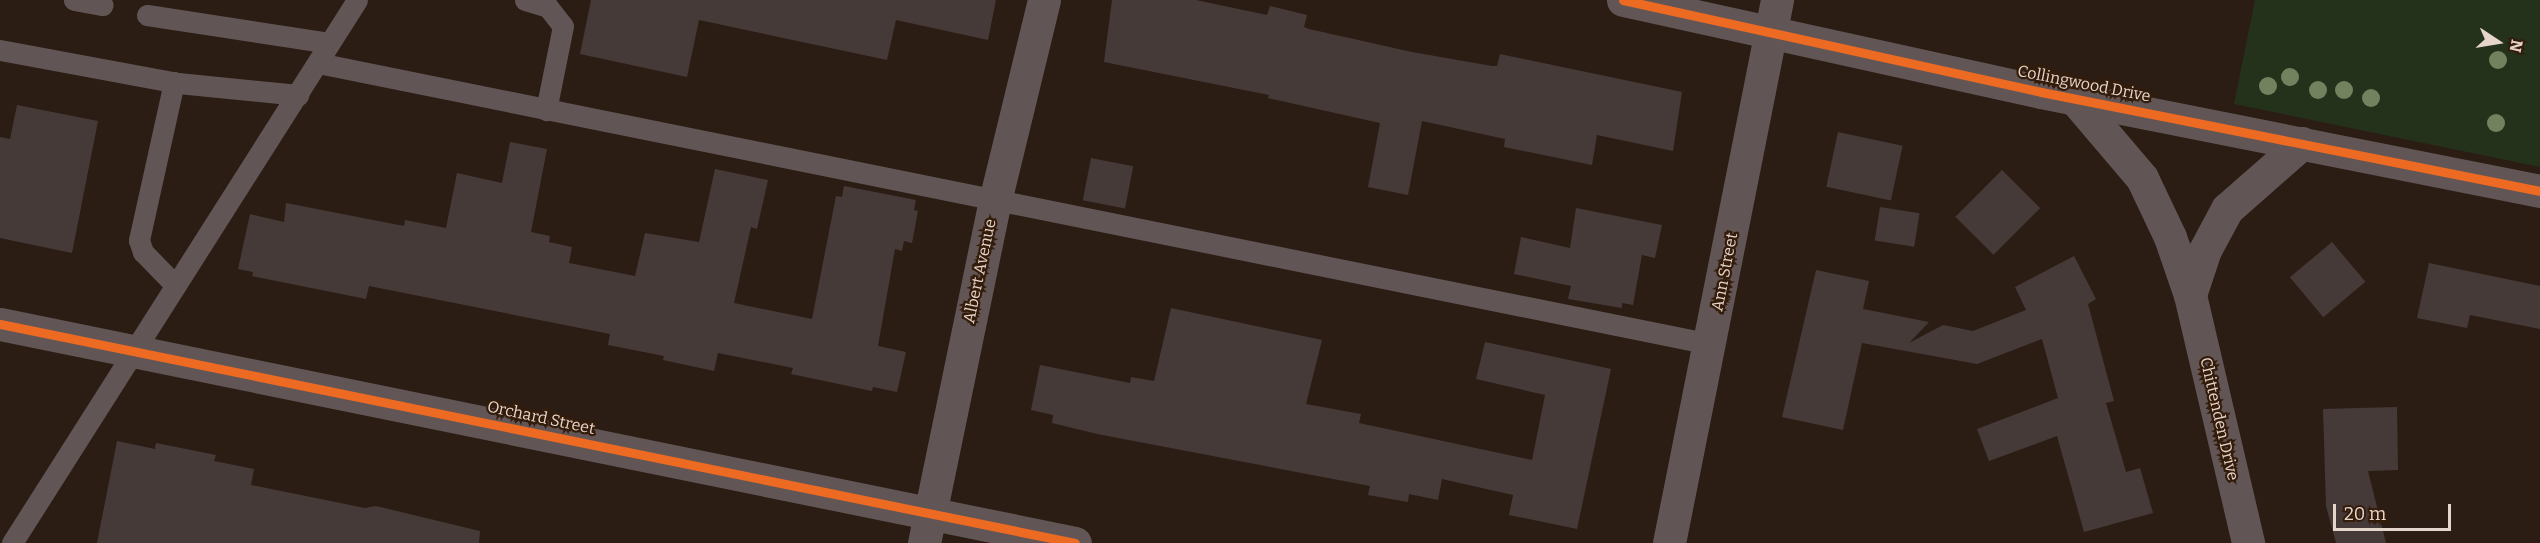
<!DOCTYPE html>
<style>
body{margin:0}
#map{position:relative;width:2540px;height:543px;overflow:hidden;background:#2b1d14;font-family:Bitter,serif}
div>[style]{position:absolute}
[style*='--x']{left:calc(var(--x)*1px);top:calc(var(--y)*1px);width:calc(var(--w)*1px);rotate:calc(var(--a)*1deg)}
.green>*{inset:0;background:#24311b}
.building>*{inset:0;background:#463a39;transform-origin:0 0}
.service>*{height:21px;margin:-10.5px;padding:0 10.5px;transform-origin:10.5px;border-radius:10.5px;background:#625555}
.minor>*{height:33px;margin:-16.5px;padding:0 16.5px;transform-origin:16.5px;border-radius:16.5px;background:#625555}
.cycleway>*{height:9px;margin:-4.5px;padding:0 4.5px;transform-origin:4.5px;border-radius:4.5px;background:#ed6a23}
.trees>*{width:18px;height:18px;margin:-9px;border-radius:50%;background:#72825f}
span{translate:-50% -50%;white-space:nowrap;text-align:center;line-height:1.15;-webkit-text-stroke:4.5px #341c0b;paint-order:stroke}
.street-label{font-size:16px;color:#e6d5cb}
.north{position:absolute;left:2468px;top:12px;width:60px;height:60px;-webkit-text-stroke:4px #341c0b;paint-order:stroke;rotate:102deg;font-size:16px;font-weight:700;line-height:24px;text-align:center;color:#e6d5cb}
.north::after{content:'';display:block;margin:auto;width:21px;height:27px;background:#e6d5cb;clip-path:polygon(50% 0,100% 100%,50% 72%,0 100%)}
.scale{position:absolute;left:2333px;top:504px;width:118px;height:27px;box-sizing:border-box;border:3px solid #e6d5cb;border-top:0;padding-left:8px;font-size:18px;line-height:21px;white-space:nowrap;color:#e6d5cb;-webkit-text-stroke:4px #341c0b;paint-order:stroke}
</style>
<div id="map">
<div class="green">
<div style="clip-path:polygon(2255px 0,2540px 0,2540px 167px,2234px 104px)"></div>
</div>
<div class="building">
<div style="clip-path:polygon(591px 0,996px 0,988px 40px,896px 20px,887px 60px,699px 20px,687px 77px,580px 54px)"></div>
<div style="clip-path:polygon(1112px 0,1196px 0,1267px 15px,1270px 6px,1307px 15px,1304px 27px,1309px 29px,1412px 52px,1492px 66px,1497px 66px,1500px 54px,1682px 92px,1673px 151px,1597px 135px,1592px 165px,1504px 147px,1505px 139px,1422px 121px,1408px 195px,1368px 187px,1380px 123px,1268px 98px,1269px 95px,1104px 62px)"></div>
<div style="clip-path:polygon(17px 105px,98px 121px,72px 253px,0 238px,0 137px,10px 139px)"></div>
<div style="left:1838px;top:132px;width:66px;height:56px;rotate:12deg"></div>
<div style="clip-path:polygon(510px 142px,547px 149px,531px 232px,550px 236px,549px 242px,572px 247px,569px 263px,635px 276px,645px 233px,699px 242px,715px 169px,768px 180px,757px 229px,751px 227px,734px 303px,812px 319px,836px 196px,842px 197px,844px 186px,916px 200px,914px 210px,918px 211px,912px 243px,904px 241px,902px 251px,895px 249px,878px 346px,906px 352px,897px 392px,873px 387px,872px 391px,791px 374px,793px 368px,718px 353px,714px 371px,663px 360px,664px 356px,608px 345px,610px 334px,369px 286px,366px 299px,252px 276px,253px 272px,238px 269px,250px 214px,284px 222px,286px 203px,404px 226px,405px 220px,446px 228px,457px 173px,502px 183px)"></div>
<div style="left:1091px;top:158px;width:43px;height:43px;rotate:11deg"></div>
<div style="left:2002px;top:170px;width:54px;height:66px;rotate:45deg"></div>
<div style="left:1880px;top:207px;width:40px;height:34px;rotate:9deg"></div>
<div style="clip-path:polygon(1576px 208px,1662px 225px,1655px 258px,1642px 255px,1633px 305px,1622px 303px,1622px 308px,1568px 299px,1571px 286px,1514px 274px,1521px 237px,1570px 248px)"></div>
<div style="left:2332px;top:242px;width:52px;height:55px;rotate:50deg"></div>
<div style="clip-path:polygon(2074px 256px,2096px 299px,2088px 304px,2114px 401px,2106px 403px,2126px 472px,2140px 468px,2153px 513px,2084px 532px,2057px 436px,1989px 461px,1977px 429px,2058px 398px,2042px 339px,1977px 364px,1862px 343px,1843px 430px,1782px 417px,1816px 270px,1869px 281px,1863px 309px,1929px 322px,1909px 343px,1943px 325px,1973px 331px,2026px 310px,2015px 287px)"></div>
<div style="clip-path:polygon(2429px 263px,2540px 286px,2540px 329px,2470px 315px,2467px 328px,2417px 318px)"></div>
<div style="clip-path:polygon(1171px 308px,1322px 340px,1306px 404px,1361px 414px,1359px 423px,1532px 460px,1545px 395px,1476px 379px,1485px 342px,1611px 369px,1577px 529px,1509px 515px,1513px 495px,1442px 479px,1438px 500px,1409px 494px,1408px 502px,1368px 495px,1370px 486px,1097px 434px,1052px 423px,1053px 415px,1031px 410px,1040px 365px,1130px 383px,1131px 377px,1154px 381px)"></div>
<div style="clip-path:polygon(2397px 407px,2398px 470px,2368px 471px,2386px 543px,2336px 543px,2326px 506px,2323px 409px)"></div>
<div style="clip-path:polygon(117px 441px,155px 449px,156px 443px,216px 455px,214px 461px,254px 469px,251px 485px,365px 508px,376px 506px,480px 531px,479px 543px,97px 543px)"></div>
</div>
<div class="service">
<div style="--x:74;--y:0;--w:29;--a:10"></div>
<div style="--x:525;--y:0;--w:24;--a:17"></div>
<div style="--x:548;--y:7;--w:24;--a:52"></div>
<div style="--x:563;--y:26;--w:86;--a:101.4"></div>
<div style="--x:147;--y:15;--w:184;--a:8.7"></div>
<div style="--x:0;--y:50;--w:181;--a:10.5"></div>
<div style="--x:178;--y:83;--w:121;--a:5.7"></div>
<div style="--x:318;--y:63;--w:1420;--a:11.41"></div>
<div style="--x:174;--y:82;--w:162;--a:102.5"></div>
<div style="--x:139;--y:240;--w:13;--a:72"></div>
<div style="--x:143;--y:252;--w:45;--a:45.9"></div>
<div style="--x:12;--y:543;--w:643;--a:-57.57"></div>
</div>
<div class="minor">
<div style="--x:1623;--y:0;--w:428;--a:12.4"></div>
<div style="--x:2041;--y:92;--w:509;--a:11.22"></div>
<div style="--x:2074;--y:98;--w:105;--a:49.6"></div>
<div style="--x:2142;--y:178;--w:65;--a:64.6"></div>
<div style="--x:2170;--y:237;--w:61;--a:71"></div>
<div style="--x:2190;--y:295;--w:255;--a:76.8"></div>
<div style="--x:2190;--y:295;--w:47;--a:-71.6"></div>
<div style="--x:2205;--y:250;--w:47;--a:-61.8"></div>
<div style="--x:2227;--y:209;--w:100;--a:-41.3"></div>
<div style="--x:0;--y:324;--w:1097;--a:11.51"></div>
<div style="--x:924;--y:543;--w:349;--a:-78.3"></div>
<div style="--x:995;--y:201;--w:207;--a:-76.3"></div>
<div style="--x:1669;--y:543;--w:554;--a:-78.75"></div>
</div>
<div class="cycleway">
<div style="--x:1623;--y:0;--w:428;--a:12.4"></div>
<div style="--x:2041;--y:92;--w:509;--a:11.22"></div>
<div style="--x:0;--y:324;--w:1097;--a:11.51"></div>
</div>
<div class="trees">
<div style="left:2498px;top:60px"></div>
<div style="left:2290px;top:77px"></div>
<div style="left:2268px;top:86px"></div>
<div style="left:2318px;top:90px"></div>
<div style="left:2344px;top:90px"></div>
<div style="left:2371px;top:98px"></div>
<div style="left:2496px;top:123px"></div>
</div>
<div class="street-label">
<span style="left:2084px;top:84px;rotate:11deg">Collingwood Drive</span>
<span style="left:980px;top:271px;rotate:-78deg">Albert Avenue</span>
<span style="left:1725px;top:272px;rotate:-79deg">Ann Street</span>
<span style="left:541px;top:418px;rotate:12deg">Orchard Street</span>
<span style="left:2219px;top:419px;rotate:77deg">Chittenden Drive</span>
</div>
<div class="north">N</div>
<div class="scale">20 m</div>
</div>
